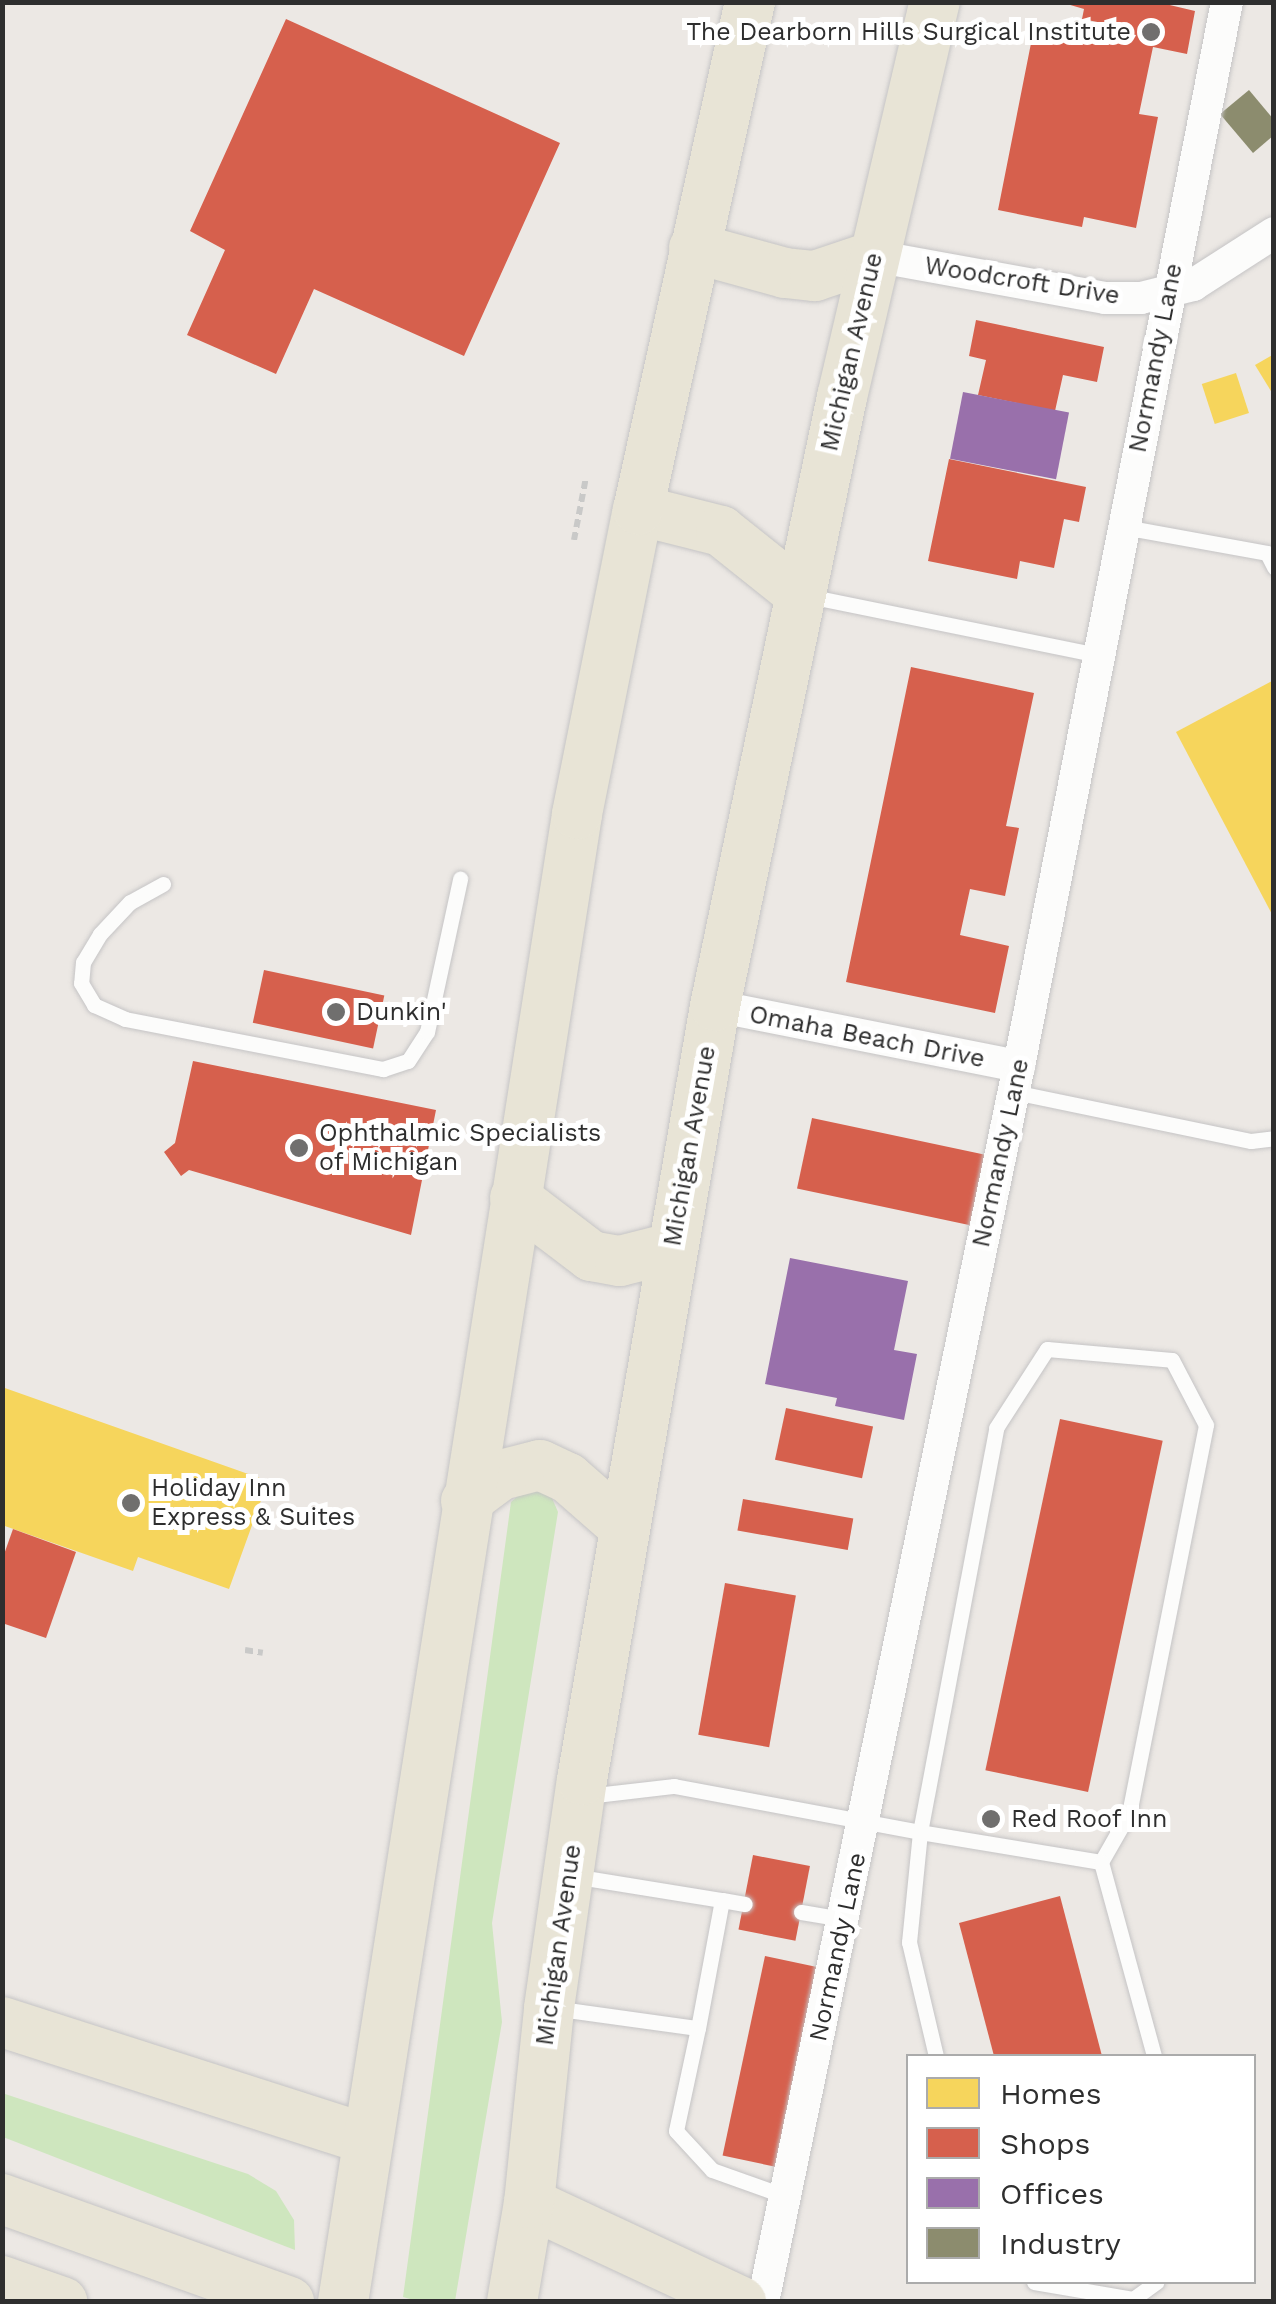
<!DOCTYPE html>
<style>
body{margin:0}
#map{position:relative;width:1276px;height:2304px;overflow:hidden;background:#ece8e4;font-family:"Work Sans",sans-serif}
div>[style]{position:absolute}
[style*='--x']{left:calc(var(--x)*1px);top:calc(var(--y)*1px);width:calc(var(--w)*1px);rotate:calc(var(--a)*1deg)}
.green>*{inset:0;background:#cee6be}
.homes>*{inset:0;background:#f6d55c;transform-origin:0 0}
.shops>*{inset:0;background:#d6604d;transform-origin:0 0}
.offices>*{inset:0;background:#9970ab;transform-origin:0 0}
.industry>*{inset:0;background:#8c8c6e}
.path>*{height:6px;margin-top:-3px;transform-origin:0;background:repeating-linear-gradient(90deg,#c9c9c8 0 8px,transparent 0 13px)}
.roads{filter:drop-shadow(0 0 2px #c5c4c5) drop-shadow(0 0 2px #c5c4c5)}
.service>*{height:15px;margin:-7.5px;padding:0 7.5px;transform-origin:7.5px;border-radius:7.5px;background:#fcfcfb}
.minor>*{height:32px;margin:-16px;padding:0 16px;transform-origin:16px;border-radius:16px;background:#fcfcfb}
.primary>*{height:50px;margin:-25px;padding:0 25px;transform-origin:25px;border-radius:25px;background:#e8e4d6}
.dots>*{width:28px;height:28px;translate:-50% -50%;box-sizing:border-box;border:5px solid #fff;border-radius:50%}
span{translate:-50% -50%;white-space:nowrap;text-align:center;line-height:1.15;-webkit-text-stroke:10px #fff;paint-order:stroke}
.poi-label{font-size:25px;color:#2e2e2e}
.right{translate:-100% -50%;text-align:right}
.left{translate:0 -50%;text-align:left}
.street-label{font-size:25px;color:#2e2e2e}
.frame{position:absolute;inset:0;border:5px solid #2e2e2e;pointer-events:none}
.legend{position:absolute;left:906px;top:2054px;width:350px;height:230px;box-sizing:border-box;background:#fff;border:2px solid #ababab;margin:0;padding:12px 18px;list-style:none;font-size:30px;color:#2e2e2e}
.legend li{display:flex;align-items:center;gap:20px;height:50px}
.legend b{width:50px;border:2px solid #ababab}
</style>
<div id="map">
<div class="green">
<div style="clip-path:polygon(526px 1489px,549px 1491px,558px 1512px,492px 1923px,502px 2022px,455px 2301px,417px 2301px,403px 2297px,511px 1502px)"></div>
<div style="clip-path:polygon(2px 2093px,248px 2174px,276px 2191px,294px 2220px,295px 2250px,3px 2137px)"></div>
</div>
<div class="homes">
<div style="clip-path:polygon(1274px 354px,1274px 396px,1255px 365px)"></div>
<div style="left:1236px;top:373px;width:42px;height:36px;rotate:72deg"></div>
<div style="clip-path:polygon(1274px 680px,1274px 918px,1176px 732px)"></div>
<div style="clip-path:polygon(2px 1387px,268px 1481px,229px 1589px,138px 1557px,133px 1571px,2px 1525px)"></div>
</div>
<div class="shops">
<div style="clip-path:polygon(1060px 2px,1157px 2px,1195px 11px,1187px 54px,1153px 47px,1139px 114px,1158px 117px,1136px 228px,1084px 217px,1082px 227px,998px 210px,1035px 23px,1110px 39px,1113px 25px,1082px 19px,1084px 9px)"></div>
<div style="clip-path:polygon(286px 19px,560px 143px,464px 356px,314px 289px,276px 374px,187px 335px,225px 250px,190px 231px)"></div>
<div style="clip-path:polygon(976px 320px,1104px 347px,1097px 382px,1063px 375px,1055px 411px,978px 395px,986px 360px,969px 356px)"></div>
<div style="clip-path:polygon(949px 459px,1086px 487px,1079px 522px,1064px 519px,1054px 568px,1020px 561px,1017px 579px,928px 561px)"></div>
<div style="clip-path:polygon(911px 667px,1034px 693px,1006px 826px,1019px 828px,1005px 896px,970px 889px,960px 935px,1009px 946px,995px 1013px,846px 982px)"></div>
<div style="left:264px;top:970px;width:123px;height:54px;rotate:12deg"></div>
<div style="clip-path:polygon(193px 1061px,436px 1110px,411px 1235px,189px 1170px,181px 1176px,164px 1152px,175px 1143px)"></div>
<div style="left:812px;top:1118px;width:177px;height:72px;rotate:12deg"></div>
<div style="left:786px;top:1408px;width:89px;height:53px;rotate:12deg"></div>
<div style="left:1060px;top:1419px;width:105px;height:359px;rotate:12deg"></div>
<div style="left:743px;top:1499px;width:112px;height:32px;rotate:10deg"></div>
<div style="clip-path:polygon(13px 1529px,76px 1552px,46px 1638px,2px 1623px,2px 1560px)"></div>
<div style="left:725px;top:1583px;width:72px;height:154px;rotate:10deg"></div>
<div style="left:753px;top:1855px;width:58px;height:76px;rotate:11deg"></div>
<div style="clip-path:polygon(1060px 1896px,1102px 2056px,994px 2056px,959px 1923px)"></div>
<div style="left:765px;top:1956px;width:59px;height:204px;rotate:12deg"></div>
</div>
<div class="offices">
<div style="left:963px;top:392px;width:108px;height:68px;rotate:11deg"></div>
<div style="clip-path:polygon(790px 1258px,908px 1281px,894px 1350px,917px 1354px,904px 1420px,835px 1406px,837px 1398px,765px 1384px)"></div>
</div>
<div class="industry">
<div style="clip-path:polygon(1249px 90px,1274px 120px,1274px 135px,1253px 153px,1220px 114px)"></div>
</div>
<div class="path">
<div style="--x:574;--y:540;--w:64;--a:-79.2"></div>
<div style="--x:245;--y:1650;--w:18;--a:9"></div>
</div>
<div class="roads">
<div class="service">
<div style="--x:1124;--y:527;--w:145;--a:10.3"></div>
<div style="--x:1267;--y:553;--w:16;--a:63"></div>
<div style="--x:808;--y:596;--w:296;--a:11.5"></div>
<div style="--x:163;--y:884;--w:38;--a:151"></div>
<div style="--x:130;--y:902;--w:44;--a:133.2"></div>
<div style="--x:100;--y:934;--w:33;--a:121"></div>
<div style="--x:83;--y:962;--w:21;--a:95"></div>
<div style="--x:81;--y:983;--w:26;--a:59"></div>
<div style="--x:94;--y:1005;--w:34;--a:24"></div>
<div style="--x:125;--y:1019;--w:263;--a:11"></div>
<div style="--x:383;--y:1069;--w:26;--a:-18"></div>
<div style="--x:408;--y:1061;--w:35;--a:-57"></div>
<div style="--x:427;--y:1032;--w:157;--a:-77.8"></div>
<div style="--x:1014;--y:1092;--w:242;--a:11.7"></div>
<div style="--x:1251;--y:1141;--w:23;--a:-7"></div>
<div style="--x:587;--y:1796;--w:88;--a:-6.6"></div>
<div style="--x:674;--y:1786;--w:250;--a:10.6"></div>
<div style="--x:920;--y:1832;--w:411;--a:-79.3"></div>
<div style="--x:996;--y:1428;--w:94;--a:-57.2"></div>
<div style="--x:1047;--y:1349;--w:125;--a:5"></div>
<div style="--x:1172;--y:1360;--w:73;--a:62.4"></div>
<div style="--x:1206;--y:1425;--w:396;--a:101.2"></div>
<div style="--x:1129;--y:1813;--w:56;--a:119.7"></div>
<div style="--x:1101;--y:1862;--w:183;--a:-170.6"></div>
<div style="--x:920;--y:1832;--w:111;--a:95.7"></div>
<div style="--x:909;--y:1942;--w:117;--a:76.7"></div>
<div style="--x:1101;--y:1862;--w:201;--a:74.7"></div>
<div style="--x:573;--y:1876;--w:151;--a:9.2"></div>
<div style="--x:722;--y:1900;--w:130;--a:100.6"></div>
<div style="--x:722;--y:1900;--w:23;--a:10"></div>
<div style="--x:801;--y:1912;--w:43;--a:9.5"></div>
<div style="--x:553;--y:2008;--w:146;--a:7.9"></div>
<div style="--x:698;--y:2028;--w:105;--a:102.1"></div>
<div style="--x:676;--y:2131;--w:53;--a:47.3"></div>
<div style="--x:712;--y:2170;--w:77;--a:19.6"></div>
<div style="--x:1034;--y:2282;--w:100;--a:9.7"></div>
<div style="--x:1133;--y:2299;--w:29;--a:-36"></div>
</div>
<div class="minor">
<div style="--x:874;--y:256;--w:235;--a:10.3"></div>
<div style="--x:1105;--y:298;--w:36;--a:0"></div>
<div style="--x:1141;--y:298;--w:54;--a:-14"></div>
<div style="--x:1193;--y:285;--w:96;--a:-32.7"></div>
<div style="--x:715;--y:1006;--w:310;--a:11.2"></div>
<div style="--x:763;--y:2302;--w:1262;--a:-78.3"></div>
<div style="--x:1019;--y:1066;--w:1084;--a:-78.94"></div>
</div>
<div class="primary">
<div style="--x:694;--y:248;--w:94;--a:15.4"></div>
<div style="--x:785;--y:273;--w:30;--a:6"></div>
<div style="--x:815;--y:276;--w:62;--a:-18.7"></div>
<div style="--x:638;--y:510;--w:86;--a:14.2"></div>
<div style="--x:721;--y:531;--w:101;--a:38.6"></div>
<div style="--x:515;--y:1198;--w:96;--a:37.3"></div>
<div style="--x:591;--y:1256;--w:29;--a:10"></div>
<div style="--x:620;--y:1261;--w:53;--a:-14.3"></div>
<div style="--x:466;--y:1501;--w:44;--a:-36.6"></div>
<div style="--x:501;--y:1475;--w:40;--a:-14.4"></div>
<div style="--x:540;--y:1465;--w:31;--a:25"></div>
<div style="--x:568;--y:1478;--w:74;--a:41.2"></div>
<div style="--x:2;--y:2022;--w:382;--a:17.8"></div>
<div style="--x:2;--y:2199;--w:305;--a:19.7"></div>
<div style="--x:529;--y:2203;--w:234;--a:25"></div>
<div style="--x:2;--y:2281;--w:64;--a:19.3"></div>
<div style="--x:343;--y:2302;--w:1506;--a:-81.06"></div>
<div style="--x:577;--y:814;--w:310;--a:-78.7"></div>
<div style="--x:638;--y:510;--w:520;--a:-77.57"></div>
<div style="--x:512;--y:2302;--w:100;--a:-80.3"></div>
<div style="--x:529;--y:2203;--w:196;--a:-84.1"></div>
<div style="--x:549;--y:2008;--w:230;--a:-81.8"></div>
<div style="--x:582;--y:1780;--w:785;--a:-80.25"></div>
<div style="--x:715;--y:1006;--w:622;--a:-78.22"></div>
<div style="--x:842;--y:397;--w:406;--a:-76.8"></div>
</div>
</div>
<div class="dots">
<div style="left:1151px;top:32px;background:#706f6e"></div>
<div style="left:336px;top:1012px;background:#706f6e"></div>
<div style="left:299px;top:1148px;background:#706f6e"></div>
<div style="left:131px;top:1503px;background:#706f6e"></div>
<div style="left:991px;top:1819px;background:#706f6e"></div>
</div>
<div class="poi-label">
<span class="right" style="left:1131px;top:32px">The Dearborn Hills Surgical Institute</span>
<span class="left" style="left:356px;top:1012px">Dunkin'</span>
<span class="left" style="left:319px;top:1148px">Ophthalmic Specialists<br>of Michigan</span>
<span class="left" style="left:151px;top:1503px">Holiday Inn<br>Express &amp; Suites</span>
<span class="left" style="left:1011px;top:1819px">Red Roof Inn</span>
</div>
<div class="street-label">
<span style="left:1022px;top:281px;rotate:9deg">Woodcroft Drive</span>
<span style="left:852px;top:352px;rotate:-77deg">Michigan Avenue</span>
<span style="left:1156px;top:358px;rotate:-79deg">Normandy Lane</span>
<span style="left:867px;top:1037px;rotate:11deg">Omaha Beach Drive</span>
<span style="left:690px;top:1146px;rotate:-80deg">Michigan Avenue</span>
<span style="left:1001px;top:1153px;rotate:-78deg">Normandy Lane</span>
<span style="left:559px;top:1945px;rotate:-82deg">Michigan Avenue</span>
<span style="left:838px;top:1947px;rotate:-78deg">Normandy Lane</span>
</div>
<div class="frame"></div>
<ul class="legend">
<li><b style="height:28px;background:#f6d55c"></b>Homes</li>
<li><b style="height:28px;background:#d6604d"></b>Shops</li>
<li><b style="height:28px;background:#9970ab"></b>Offices</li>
<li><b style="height:28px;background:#8c8c6e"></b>Industry</li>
</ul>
</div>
